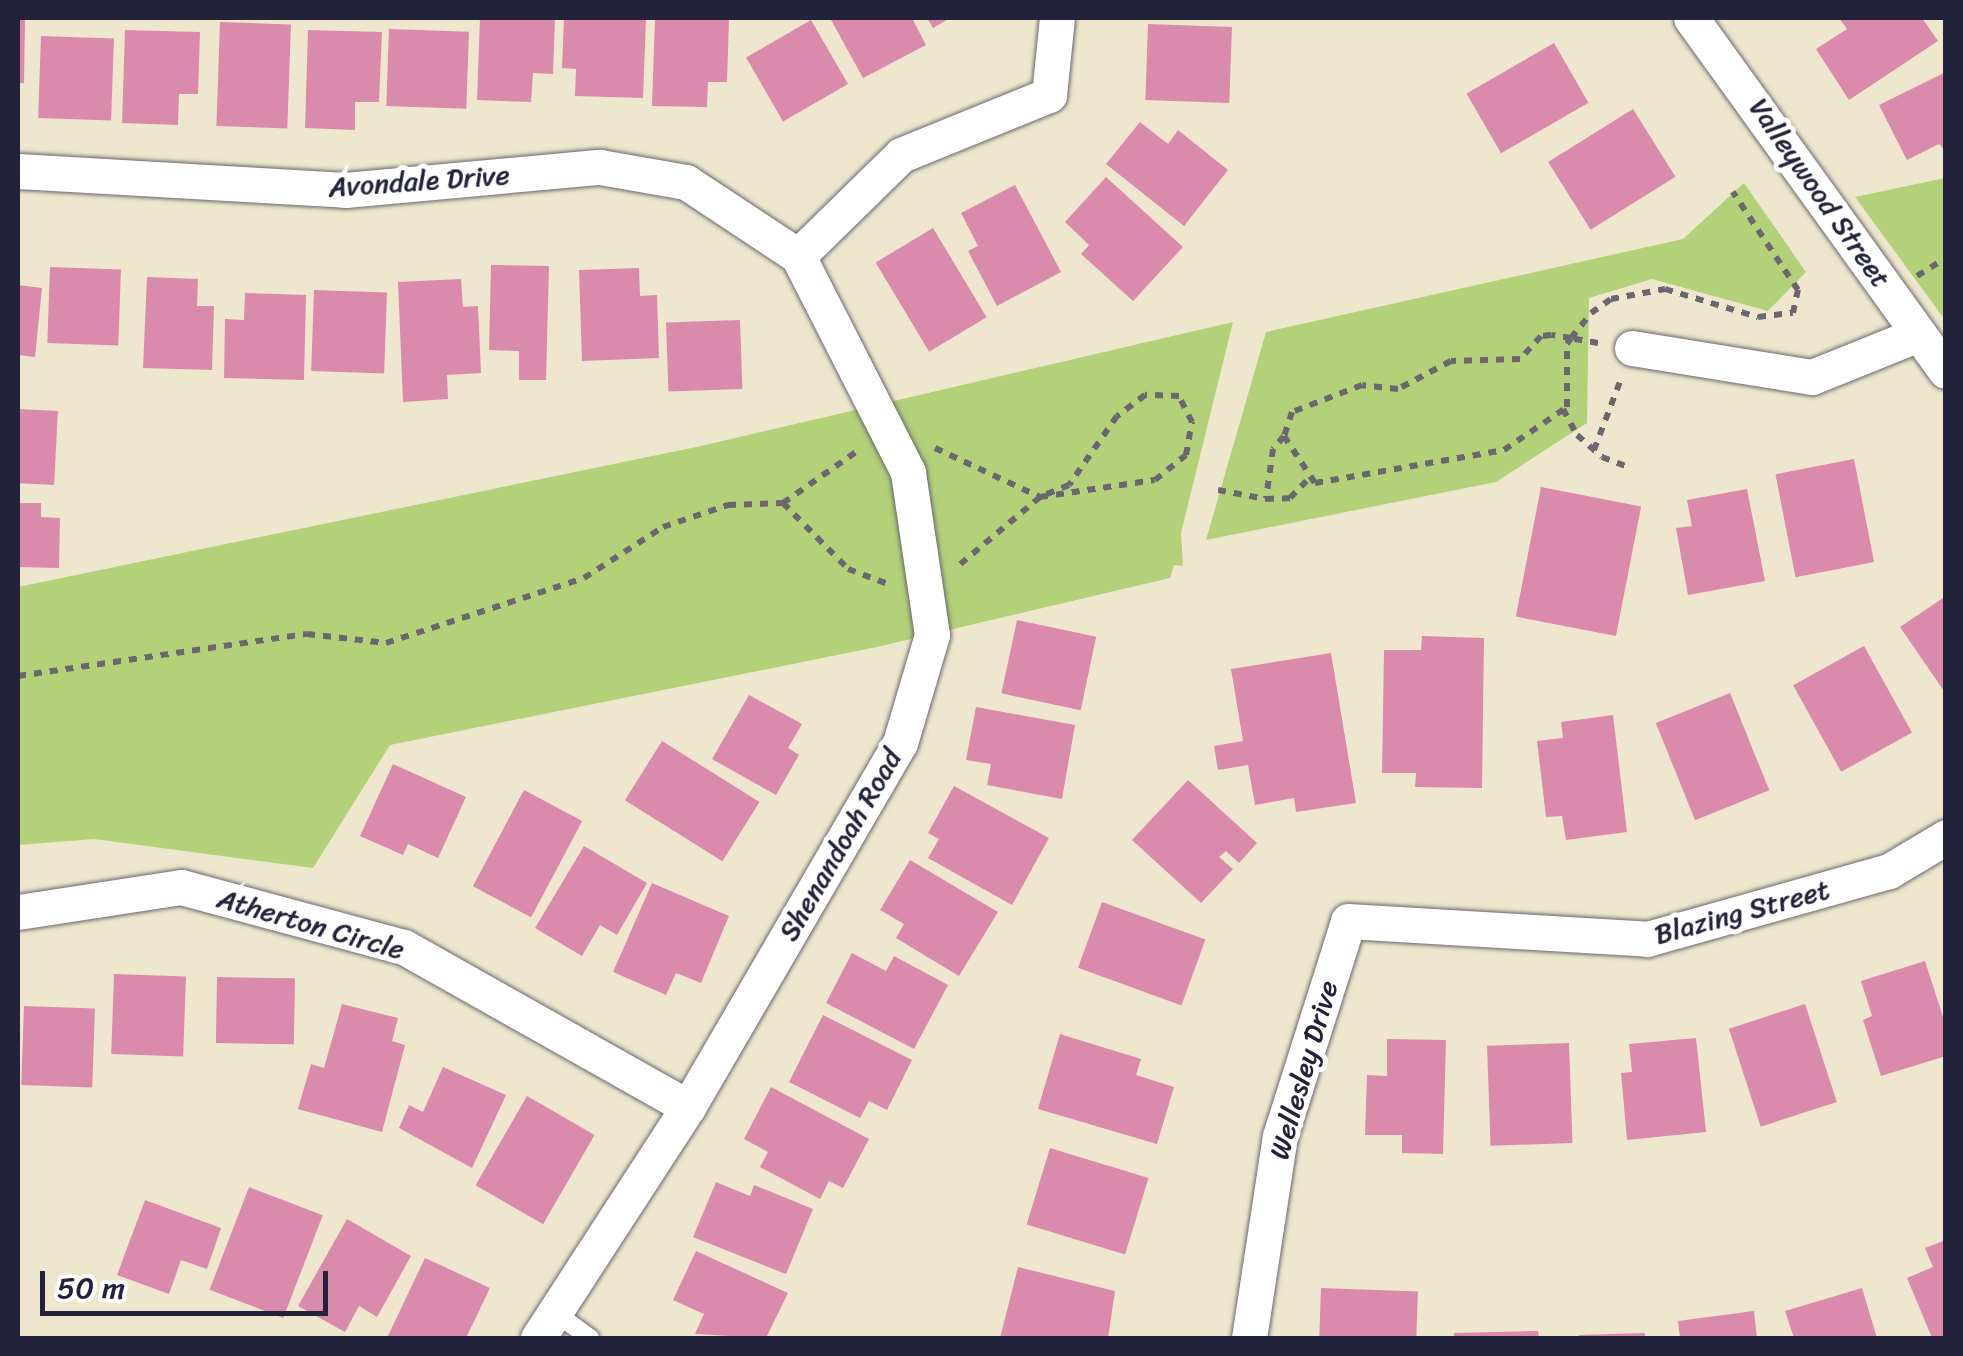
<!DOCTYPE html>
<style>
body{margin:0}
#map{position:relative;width:1963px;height:1356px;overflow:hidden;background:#efe7cd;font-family:Sriracha,sans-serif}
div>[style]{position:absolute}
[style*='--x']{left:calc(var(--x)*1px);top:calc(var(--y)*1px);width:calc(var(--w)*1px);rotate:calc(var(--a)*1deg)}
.green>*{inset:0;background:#b2d179}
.building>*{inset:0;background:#da8aab;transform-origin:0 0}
.path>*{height:6px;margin-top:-3px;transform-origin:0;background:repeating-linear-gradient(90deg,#6a676e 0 8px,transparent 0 16px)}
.roads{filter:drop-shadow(0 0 2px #6a676e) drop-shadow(0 0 2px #6a676e)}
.service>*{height:18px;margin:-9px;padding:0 9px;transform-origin:9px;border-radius:9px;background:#fff}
.minor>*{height:35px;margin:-17.5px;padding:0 17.5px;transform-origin:17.5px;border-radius:17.5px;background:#fff}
span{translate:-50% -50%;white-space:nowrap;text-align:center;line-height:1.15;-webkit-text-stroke:10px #fff;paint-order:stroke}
.street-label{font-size:28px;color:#22223b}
.frame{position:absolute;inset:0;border:20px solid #22223b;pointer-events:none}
.scale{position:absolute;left:40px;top:1271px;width:288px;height:45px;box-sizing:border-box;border:5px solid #22223b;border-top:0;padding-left:12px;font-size:30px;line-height:35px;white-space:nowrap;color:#22223b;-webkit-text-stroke:8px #fff;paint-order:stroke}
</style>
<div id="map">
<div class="green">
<div style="clip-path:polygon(1945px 178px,1946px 178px,1945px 320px,1855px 197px)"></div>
<div style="clip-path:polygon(1744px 183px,1806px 272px,1768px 311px,1652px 279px,1589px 298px,1587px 423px,1496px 482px,1206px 540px,1266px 332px,1683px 239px)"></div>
<div style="clip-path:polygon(1233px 322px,1181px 533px,1183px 566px,1174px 565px,1170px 578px,877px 647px,390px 745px,313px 868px,94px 839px,18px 845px,18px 587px,701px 446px)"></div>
</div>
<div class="building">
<div style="clip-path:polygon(480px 18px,555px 18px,553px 74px,533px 73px,531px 102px,477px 100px)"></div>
<div style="clip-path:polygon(564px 18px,646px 18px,643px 98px,575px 96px,576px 69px,562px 68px)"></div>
<div style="clip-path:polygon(655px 18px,729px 20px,727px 82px,708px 82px,707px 107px,652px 106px)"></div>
<div style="clip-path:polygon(830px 18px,912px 18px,926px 45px,863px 78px)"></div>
<div style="clip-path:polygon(927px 18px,950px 18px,933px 28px)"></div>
<div style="clip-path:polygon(1839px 18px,1922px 18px,1938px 41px,1849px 100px,1816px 49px,1847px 29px)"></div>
<div style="clip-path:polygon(18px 20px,25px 20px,24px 83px,18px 83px)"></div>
<div style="left:811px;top:20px;width:74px;height:75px;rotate:60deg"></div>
<div style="left:220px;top:22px;width:71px;height:104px;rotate:2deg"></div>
<div style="left:1148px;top:24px;width:84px;height:76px;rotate:2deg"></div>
<div style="left:389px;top:29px;width:80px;height:77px;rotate:2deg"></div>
<div style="clip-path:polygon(125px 30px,200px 32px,198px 94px,179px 94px,178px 125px,122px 123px)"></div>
<div style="clip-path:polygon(308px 30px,382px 32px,379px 102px,355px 102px,355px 130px,305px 128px)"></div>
<div style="left:41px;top:36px;width:73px;height:82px;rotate:2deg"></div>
<div style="left:1554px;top:43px;width:69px;height:101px;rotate:60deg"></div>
<div style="clip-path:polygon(1946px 72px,1946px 151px,1939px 144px,1907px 160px,1879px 105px)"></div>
<div style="left:1633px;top:109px;width:80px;height:100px;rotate:58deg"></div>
<div style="clip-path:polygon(1140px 122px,1168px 144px,1178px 130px,1228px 170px,1184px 226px,1106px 164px)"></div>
<div style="clip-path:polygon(1106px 177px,1183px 247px,1133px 301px,1081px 254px,1089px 245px,1065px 222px)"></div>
<div style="clip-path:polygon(1015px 185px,1061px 272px,997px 306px,968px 251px,978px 246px,961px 213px)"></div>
<div style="left:933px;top:228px;width:104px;height:67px;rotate:59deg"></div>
<div style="clip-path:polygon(491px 265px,549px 266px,546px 380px,519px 380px,519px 351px,489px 350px)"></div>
<div style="left:50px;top:267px;width:71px;height:76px;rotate:2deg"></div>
<div style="clip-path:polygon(639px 268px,640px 296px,657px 295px,659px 358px,582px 361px,579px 270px)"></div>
<div style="clip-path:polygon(147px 277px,198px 279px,197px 306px,214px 306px,212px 370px,143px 368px)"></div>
<div style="clip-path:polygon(461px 279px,463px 307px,478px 306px,481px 373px,447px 375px,448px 399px,403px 402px,398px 282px)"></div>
<div style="clip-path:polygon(18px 285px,42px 288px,35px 357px,18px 355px)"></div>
<div style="left:314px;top:290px;width:73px;height:81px;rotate:2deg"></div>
<div style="clip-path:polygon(245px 293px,306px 295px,304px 380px,224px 378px,225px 319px,244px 320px)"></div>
<div style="left:740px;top:320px;width:69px;height:74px;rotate:88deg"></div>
<div style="left:18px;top:409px;width:40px;height:74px;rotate:3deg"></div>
<div style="left:1854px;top:459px;width:105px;height:80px;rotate:79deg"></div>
<div style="left:1541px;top:487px;width:102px;height:132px;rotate:11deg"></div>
<div style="clip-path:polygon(1747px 489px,1765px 581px,1688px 595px,1676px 528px,1692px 526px,1687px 500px)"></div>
<div style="clip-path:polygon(18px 503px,41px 503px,41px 517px,60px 518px,59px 568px,18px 567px)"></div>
<div style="clip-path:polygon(1946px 596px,1946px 694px,1900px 627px)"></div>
<div style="left:1017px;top:620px;width:81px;height:75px;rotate:12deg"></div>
<div style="clip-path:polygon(1422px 636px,1484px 638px,1482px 788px,1415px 787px,1416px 773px,1382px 773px,1384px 650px,1421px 650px)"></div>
<div style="left:1864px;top:646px;width:99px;height:81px;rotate:61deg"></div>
<div style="clip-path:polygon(1331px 653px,1356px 803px,1296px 812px,1294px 798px,1255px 805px,1248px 765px,1218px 770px,1214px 746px,1243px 741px,1231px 669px)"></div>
<div style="left:1730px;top:693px;width:105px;height:80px;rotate:68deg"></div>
<div style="clip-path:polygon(749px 695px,802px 724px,788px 748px,799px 755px,776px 795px,712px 759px)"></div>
<div style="clip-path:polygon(976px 707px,1075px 725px,1062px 799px,987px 785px,991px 764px,966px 760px)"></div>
<div style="clip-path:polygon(1613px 715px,1627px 832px,1566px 840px,1562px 816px,1546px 817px,1537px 741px,1563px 738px,1561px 722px)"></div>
<div style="left:662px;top:741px;width:115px;height:70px;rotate:32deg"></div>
<div style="clip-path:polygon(393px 764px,466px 797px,438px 858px,408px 844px,403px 855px,360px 836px)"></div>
<div style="clip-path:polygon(1188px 780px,1257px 843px,1239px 863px,1226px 851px,1219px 857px,1233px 869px,1201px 903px,1132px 840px)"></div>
<div style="clip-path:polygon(954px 786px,1049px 838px,1012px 905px,928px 858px,939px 839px,928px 833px)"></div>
<div style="left:524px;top:790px;width:66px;height:109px;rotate:28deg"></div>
<div style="clip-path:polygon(584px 846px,647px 883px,617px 935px,600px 925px,582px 956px,535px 928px)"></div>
<div style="clip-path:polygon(910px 860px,998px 912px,959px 976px,896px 938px,904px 924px,880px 910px)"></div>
<div style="clip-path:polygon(652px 883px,729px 916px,701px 983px,676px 973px,666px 995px,613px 972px)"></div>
<div style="left:1102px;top:902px;width:110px;height:70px;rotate:20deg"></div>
<div style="clip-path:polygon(852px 953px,886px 971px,894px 956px,948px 985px,914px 1049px,826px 1003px)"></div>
<div style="clip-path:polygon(1925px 961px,1946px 1026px,1946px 1056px,1881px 1076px,1863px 1020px,1872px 1016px,1861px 981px)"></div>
<div style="left:114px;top:974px;width:72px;height:80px;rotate:2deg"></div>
<div style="left:217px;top:977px;width:78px;height:66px;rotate:1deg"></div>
<div style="clip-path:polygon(342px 1004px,398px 1018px,392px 1041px,405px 1045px,382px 1132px,298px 1109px,311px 1064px,324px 1068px)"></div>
<div style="left:1805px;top:1004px;width:103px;height:80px;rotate:72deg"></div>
<div style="left:24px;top:1006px;width:71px;height:79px;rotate:2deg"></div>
<div style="clip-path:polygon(823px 1015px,912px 1060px,887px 1110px,869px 1101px,860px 1118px,789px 1082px)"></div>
<div style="clip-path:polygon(1060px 1034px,1141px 1059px,1136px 1075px,1174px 1087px,1157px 1144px,1038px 1109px)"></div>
<div style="clip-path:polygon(1696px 1038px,1706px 1132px,1627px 1140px,1621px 1073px,1632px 1072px,1629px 1044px)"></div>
<div style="clip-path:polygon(1387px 1039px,1446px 1040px,1443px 1154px,1402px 1153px,1402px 1135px,1365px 1135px,1367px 1075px,1387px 1076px)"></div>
<div style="left:1569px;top:1043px;width:100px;height:82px;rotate:88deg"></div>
<div style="clip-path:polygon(443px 1067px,506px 1095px,472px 1168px,399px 1128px,409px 1105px,423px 1112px)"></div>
<div style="clip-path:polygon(771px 1087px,869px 1139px,843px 1188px,829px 1181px,820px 1199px,760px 1167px,768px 1152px,744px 1139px)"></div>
<div style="left:527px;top:1096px;width:78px;height:103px;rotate:30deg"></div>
<div style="left:1050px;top:1148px;width:103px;height:80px;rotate:17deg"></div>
<div style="clip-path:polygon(716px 1182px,750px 1196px,754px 1185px,813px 1209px,786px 1274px,693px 1237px)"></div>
<div style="left:249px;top:1187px;width:79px;height:110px;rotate:21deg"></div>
<div style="clip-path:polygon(145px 1200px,221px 1228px,207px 1269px,181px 1260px,169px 1294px,117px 1275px)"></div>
<div style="clip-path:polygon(347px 1219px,411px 1256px,377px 1317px,359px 1306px,345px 1332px,298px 1306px)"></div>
<div style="clip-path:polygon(1946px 1240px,1946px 1337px,1932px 1338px,1907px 1278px,1933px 1267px,1925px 1248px)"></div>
<div style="clip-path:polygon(696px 1251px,788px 1293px,766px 1338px,695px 1334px,704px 1314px,673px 1300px)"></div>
<div style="clip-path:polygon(425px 1258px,490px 1288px,466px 1338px,387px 1338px)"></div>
<div style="clip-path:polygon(1018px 1267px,1115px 1291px,1108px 1338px,1000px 1338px)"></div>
<div style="left:1321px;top:1288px;width:97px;height:50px;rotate:2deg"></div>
<div style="clip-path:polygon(1862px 1288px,1877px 1338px,1794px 1338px,1785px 1311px)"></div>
<div style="clip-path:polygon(1754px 1311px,1757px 1338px,1680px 1338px,1678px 1321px)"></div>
<div style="clip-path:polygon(1538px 1331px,1539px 1338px,1454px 1338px,1454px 1333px)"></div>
<div style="clip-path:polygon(1645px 1333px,1645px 1338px,1579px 1338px,1579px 1335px)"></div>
</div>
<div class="path">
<div style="--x:1917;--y:276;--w:34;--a:-32"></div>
<div style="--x:1598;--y:343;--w:27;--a:-170"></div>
<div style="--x:1571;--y:338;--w:20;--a:-171"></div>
<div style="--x:1551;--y:335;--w:10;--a:174"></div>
<div style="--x:1541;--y:336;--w:31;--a:132"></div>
<div style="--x:1520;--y:359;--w:69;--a:178.3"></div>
<div style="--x:1451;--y:361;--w:60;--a:152.2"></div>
<div style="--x:1398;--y:389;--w:36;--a:-174"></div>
<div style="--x:1362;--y:385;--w:75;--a:158.9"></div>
<div style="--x:1292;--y:412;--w:25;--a:108"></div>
<div style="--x:1284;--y:436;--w:56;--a:56.6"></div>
<div style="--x:1315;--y:483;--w:192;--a:-9.9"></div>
<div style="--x:1504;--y:450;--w:76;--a:-34.3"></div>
<div style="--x:1567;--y:407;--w:63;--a:-90"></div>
<div style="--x:1567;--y:344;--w:7;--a:-56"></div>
<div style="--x:1571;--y:338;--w:32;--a:-51"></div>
<div style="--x:1591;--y:313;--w:24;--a:-35"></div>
<div style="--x:1611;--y:299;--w:55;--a:-10.5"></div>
<div style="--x:1665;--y:289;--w:97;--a:16.8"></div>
<div style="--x:1758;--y:317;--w:35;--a:-7"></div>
<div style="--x:1793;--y:313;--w:24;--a:-78"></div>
<div style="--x:1798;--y:290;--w:118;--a:-123.6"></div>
<div style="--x:1563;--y:409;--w:30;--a:62"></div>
<div style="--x:1577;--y:435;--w:33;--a:41"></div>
<div style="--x:1602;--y:457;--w:31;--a:21"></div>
<div style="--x:1284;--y:436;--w:17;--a:130"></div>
<div style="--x:1273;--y:449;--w:50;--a:98"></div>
<div style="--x:1266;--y:499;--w:24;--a:-2"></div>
<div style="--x:1290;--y:498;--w:30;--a:-46"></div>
<div style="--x:935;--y:448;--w:116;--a:25"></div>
<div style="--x:1040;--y:497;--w:116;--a:-8.4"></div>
<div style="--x:1155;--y:480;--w:40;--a:-39"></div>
<div style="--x:1186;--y:455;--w:34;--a:-80"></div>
<div style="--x:1192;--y:422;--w:29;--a:-117"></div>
<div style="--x:1179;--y:396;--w:34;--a:-178"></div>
<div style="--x:1145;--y:395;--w:35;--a:143"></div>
<div style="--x:1117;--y:416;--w:84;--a:124.8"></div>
<div style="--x:1069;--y:485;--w:31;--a:158"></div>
<div style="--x:1040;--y:497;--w:109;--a:139.9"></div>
<div style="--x:1594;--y:450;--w:76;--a:-69.2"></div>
<div style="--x:1218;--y:490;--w:49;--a:10.6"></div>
<div style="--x:783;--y:503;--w:93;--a:45.4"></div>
<div style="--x:848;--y:569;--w:43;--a:20.6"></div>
<div style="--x:18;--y:676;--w:292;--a:-8.3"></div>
<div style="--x:307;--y:634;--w:80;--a:6.5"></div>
<div style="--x:386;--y:643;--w:208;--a:-18.2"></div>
<div style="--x:584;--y:578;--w:94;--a:-32.8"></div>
<div style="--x:663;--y:527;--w:69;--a:-18.7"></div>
<div style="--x:728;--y:505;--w:55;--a:-2.1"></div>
<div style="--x:783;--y:503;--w:89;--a:-34.9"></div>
</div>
<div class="roads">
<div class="service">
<div style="--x:553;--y:1311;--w:46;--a:36.1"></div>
</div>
<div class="minor">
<div style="--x:1691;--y:18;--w:435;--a:54.2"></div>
<div style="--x:18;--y:171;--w:328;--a:3.3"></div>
<div style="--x:345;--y:190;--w:256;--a:-5.2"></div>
<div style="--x:600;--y:167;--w:87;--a:9.9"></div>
<div style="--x:686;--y:182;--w:134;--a:33.5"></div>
<div style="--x:798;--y:256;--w:144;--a:-44.4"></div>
<div style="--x:901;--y:155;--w:160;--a:-22.1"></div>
<div style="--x:1049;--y:95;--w:77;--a:-84.1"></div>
<div style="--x:1632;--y:348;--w:182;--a:9.2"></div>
<div style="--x:1812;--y:377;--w:115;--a:-21.9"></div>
<div style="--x:18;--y:912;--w:165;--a:-8.7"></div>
<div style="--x:181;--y:887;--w:231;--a:15.1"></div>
<div style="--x:404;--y:947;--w:326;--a:29.4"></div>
<div style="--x:538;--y:1338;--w:275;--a:-57"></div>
<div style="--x:688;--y:1107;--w:421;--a:-59.8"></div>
<div style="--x:900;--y:743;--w:113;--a:-73.5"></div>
<div style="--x:932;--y:635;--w:165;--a:-98.4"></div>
<div style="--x:908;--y:472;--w:242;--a:-117"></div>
<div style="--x:1249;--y:1338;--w:204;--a:-81.3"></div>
<div style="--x:1280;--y:1136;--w:225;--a:-72.4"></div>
<div style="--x:1348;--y:921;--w:300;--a:3.4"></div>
<div style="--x:1647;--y:939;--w:251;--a:-15.7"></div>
<div style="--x:1889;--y:871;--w:66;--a:-30.8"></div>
</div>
</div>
<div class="street-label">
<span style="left:419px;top:181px;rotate:-4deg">Avondale Drive</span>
<span style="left:1820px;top:193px;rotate:55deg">Valleywood Street</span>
<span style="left:840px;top:845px;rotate:-60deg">Shenandoah Road</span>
<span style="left:1742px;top:912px;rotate:-15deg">Blazing Street</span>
<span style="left:311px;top:924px;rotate:16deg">Atherton Circle</span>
<span style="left:1304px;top:1070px;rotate:-74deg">Wellesley Drive</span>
</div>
<div class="frame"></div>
<div class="scale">50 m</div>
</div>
